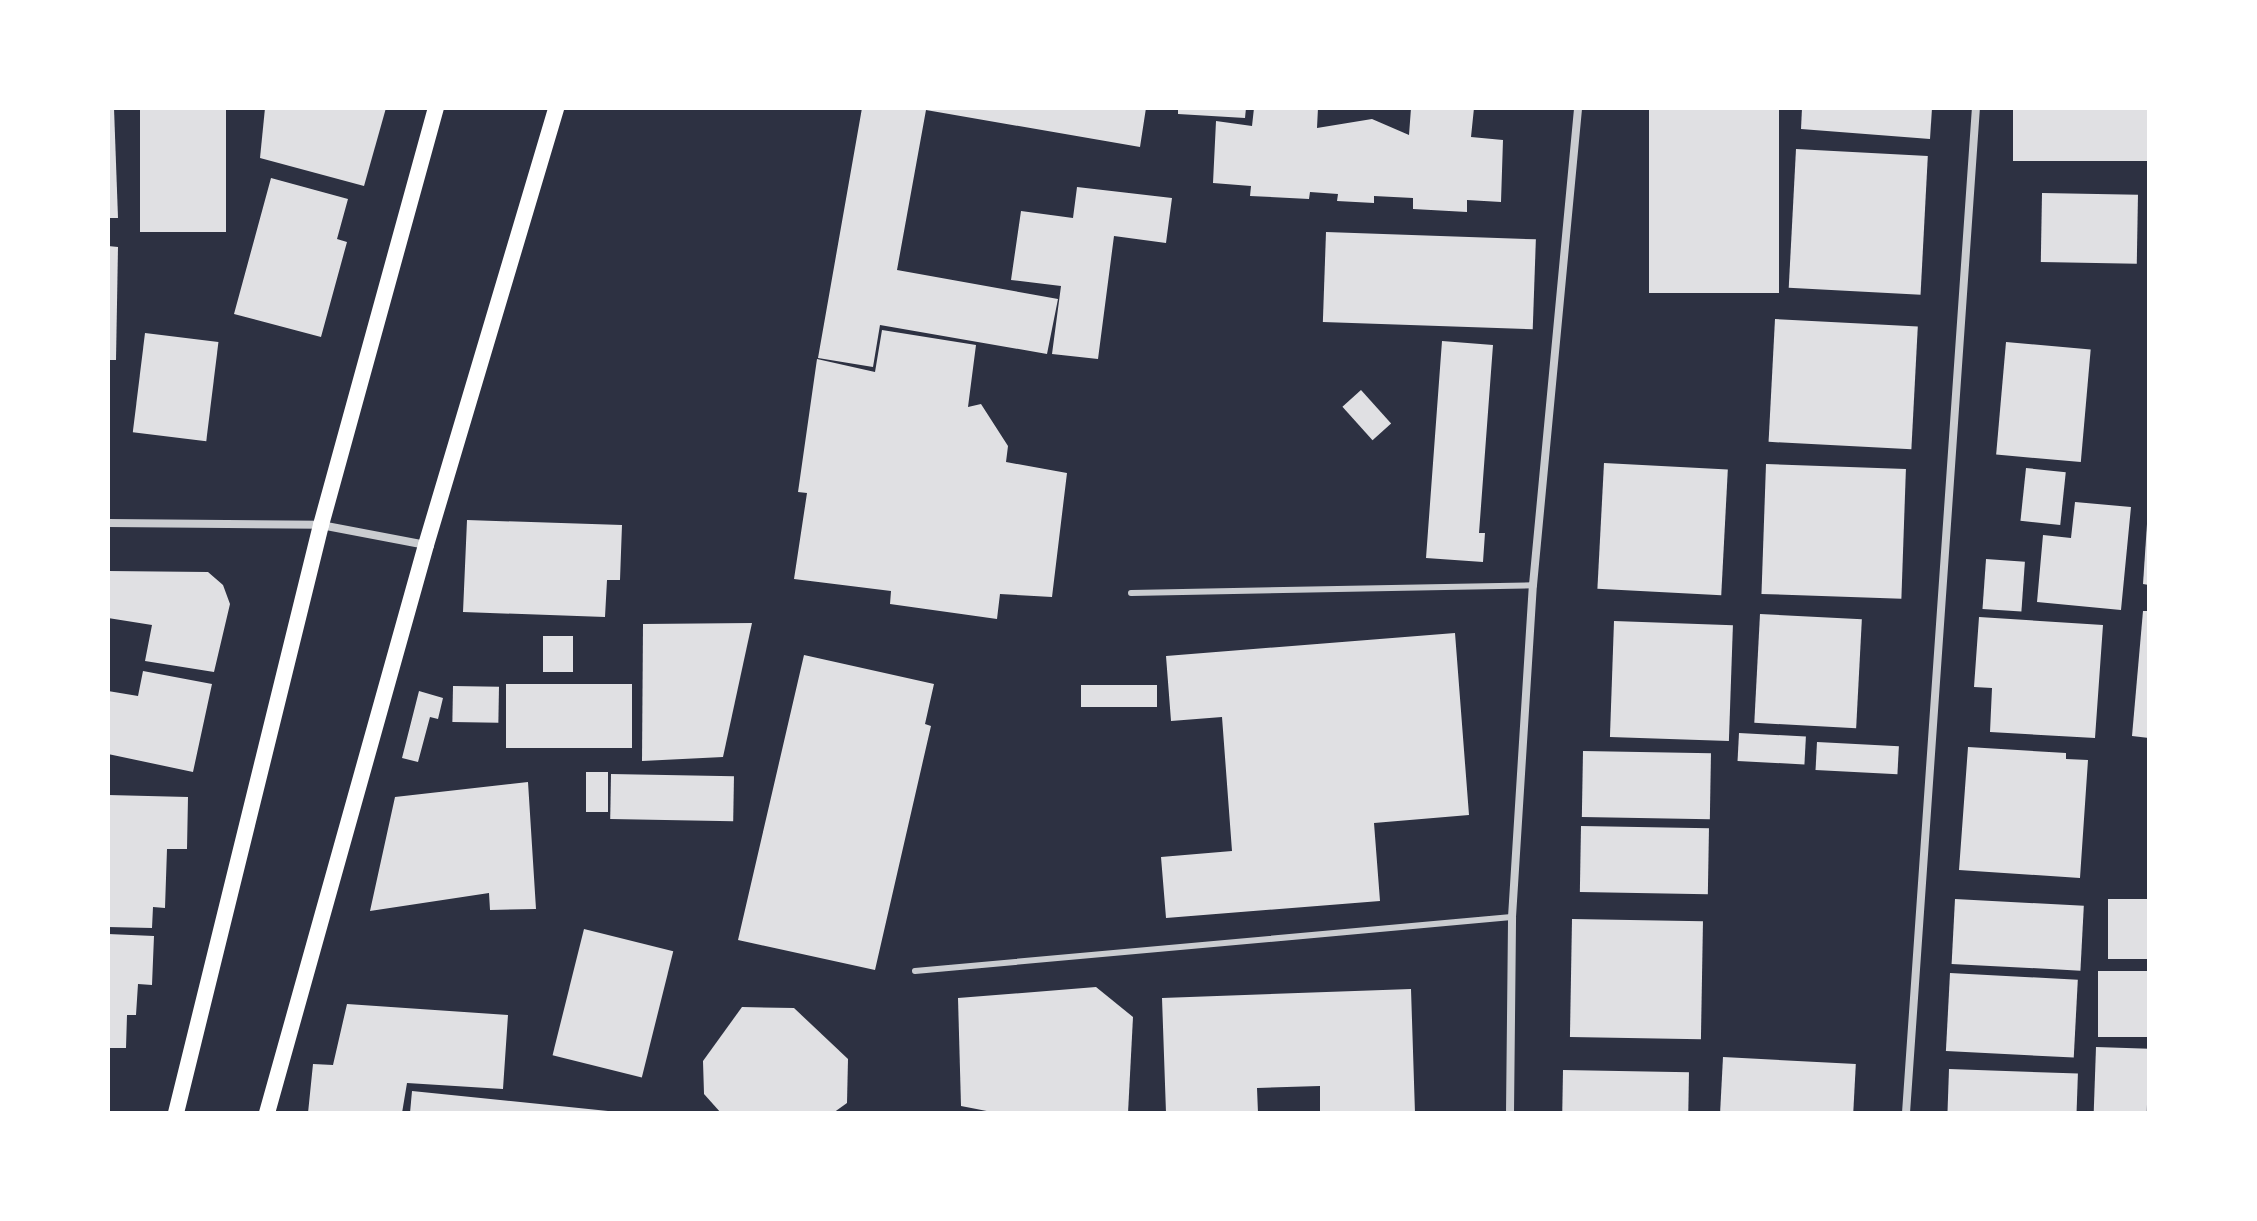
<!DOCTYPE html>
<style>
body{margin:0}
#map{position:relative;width:2257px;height:1221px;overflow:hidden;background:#2d3142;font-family:"Asap Condensed",sans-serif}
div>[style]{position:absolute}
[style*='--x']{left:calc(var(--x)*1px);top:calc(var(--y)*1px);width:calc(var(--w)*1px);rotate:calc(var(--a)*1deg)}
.building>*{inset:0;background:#e0e0e3;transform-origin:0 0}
.service>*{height:6px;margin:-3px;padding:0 3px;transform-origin:3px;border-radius:3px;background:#caccd0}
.minor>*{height:8px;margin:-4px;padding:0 4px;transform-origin:4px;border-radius:4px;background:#caccd0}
.secondary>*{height:16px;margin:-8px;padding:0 8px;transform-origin:8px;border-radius:8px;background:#fff}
span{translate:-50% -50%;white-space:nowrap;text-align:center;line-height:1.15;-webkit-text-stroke:6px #fff;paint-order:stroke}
.frame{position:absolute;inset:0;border:110px solid #fff;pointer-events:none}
</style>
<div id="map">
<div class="building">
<div style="clip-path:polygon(108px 108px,114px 108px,118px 218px,108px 218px)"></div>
<div style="left:140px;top:108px;width:86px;height:124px"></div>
<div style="clip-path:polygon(265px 108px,386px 108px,364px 186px,260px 158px)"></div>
<div style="clip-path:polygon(862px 108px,1146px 108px,1140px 147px,926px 110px,897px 270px,1058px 299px,1047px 354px,880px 325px,873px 367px,818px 358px)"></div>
<div style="clip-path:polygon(1178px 108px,1246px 108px,1245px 118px,1178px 114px)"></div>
<div style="clip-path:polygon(1254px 108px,1318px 108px,1317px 128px,1372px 119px,1409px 135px,1411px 108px,1474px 108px,1471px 137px,1503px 140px,1501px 202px,1467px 200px,1467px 212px,1413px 209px,1413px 198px,1374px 196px,1374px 203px,1337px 201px,1338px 194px,1310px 192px,1309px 199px,1250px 196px,1251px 186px,1213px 183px,1216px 121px,1252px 126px)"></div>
<div style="left:1649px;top:108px;width:130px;height:185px"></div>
<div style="clip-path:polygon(1802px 108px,1932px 108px,1930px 139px,1801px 129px)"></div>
<div style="left:2013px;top:108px;width:134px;height:53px"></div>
<div style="left:1796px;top:149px;width:132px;height:139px;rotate:3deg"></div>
<div style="clip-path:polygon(271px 178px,348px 199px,337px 239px,347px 242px,321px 337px,234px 314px)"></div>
<div style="clip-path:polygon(1077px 187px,1172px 198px,1166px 243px,1114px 236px,1098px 359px,1052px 354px,1061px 286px,1011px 280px,1021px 211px,1073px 218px)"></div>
<div style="left:2042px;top:193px;width:96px;height:69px;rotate:1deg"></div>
<div style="left:1326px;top:232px;width:210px;height:90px;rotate:2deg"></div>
<div style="clip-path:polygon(108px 246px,118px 247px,116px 360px,108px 360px)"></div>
<div style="left:1775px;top:319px;width:143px;height:123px;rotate:3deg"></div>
<div style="clip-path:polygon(882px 330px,976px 345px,968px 407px,981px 404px,1008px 446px,1006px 462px,1067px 473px,1052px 597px,1000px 594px,997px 619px,890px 604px,891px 591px,794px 579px,807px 493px,798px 492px,817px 359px,875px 372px)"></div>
<div style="left:145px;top:333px;width:74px;height:100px;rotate:7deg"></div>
<div style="clip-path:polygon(1442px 341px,1493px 345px,1479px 533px,1485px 533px,1483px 562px,1426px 558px)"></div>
<div style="left:2006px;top:342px;width:85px;height:113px;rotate:5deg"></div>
<div style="left:1361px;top:390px;width:45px;height:25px;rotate:48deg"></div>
<div style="left:1604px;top:463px;width:124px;height:126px;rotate:3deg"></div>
<div style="left:1766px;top:464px;width:140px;height:130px;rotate:2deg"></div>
<div style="left:2026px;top:468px;width:40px;height:53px;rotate:6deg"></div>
<div style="clip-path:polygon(2075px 502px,2131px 507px,2121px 610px,2037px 602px,2043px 535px,2071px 538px)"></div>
<div style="clip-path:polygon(467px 520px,622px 525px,620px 580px,607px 580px,605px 617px,463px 612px)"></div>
<div style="clip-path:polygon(2147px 524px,2149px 524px,2149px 585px,2143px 584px)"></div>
<div style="left:1986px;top:559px;width:39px;height:50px;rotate:4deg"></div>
<div style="clip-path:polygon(108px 571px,208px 572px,223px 585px,230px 604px,214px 672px,145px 661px,152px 625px,108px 618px)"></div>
<div style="clip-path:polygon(2143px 611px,2149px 611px,2149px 738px,2132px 736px)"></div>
<div style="left:1760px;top:614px;width:102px;height:109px;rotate:3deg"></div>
<div style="clip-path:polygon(1979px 617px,2103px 625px,2095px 738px,1990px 732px,1992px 688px,1974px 687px)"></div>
<div style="left:1614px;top:621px;width:119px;height:116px;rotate:2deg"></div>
<div style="clip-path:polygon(752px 623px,723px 757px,642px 761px,643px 624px)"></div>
<div style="clip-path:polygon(1455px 633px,1469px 815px,1374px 823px,1380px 901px,1166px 918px,1161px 857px,1232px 851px,1222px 717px,1171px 721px,1166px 656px)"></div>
<div style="left:543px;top:636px;width:30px;height:36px"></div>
<div style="clip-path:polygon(804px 655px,934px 684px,925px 724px,931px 726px,875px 970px,738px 940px)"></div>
<div style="clip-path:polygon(143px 671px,212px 684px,193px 772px,108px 754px,108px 691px,138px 696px)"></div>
<div style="left:506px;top:684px;width:126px;height:64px"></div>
<div style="left:1157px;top:685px;width:22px;height:76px;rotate:90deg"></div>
<div style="left:453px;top:686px;width:46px;height:36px;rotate:1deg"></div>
<div style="clip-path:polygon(419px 691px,443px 698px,438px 719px,430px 717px,418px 762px,402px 758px)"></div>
<div style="left:1739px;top:733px;width:67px;height:28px;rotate:3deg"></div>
<div style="left:1817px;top:742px;width:82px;height:28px;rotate:3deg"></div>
<div style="clip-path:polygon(1968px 747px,2066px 753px,2066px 759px,2088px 760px,2080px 878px,1959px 870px)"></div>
<div style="left:1583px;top:751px;width:128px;height:66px;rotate:1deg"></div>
<div style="left:586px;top:772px;width:22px;height:40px"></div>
<div style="left:611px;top:774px;width:123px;height:45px;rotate:1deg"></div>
<div style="clip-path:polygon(528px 782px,536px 909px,490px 910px,489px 893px,370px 911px,395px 797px)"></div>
<div style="clip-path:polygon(108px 795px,188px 797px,187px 849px,167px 849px,165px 908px,153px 907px,152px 928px,108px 927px)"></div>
<div style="left:1581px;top:826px;width:128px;height:66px;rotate:1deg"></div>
<div style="left:1955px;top:899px;width:129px;height:65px;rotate:3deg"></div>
<div style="left:2149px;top:899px;width:60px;height:41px;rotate:90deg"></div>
<div style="left:1572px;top:919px;width:131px;height:118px;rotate:1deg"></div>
<div style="left:584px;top:929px;width:92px;height:130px;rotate:14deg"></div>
<div style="clip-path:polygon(108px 934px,154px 936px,152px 985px,138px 984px,136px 1015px,127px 1015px,126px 1048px,108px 1048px)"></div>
<div style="left:2098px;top:971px;width:51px;height:66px"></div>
<div style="left:1950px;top:973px;width:128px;height:78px;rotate:3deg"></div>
<div style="clip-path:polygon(1096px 987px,1133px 1017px,1128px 1113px,997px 1113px,961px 1106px,958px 998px)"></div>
<div style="clip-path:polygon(1411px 989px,1415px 1113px,1320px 1113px,1320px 1086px,1257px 1088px,1258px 1113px,1166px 1113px,1162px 998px)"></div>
<div style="clip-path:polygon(347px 1004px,508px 1015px,503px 1089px,407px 1083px,402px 1113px,308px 1113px,313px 1064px,333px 1065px)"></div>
<div style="clip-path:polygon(742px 1007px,794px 1008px,848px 1059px,847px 1103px,833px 1113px,721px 1113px,704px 1094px,703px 1061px)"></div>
<div style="left:2096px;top:1047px;width:53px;height:66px;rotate:2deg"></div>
<div style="left:1723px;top:1057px;width:133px;height:56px;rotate:3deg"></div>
<div style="left:1949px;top:1069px;width:129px;height:44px;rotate:2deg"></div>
<div style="left:1563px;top:1070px;width:126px;height:43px;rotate:1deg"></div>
<div style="clip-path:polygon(412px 1091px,608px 1111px,608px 1113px,410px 1113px)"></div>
</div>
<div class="service">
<div style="--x:1131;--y:593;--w:402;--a:-1.1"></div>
<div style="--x:915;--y:971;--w:599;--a:-5.17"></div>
</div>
<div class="minor">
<div style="--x:108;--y:523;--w:213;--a:0.5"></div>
<div style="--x:321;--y:525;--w:107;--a:10.8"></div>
<div style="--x:1510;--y:1113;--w:196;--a:-89.4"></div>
<div style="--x:1512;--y:917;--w:333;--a:-86.4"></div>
<div style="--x:1533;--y:585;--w:479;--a:-84.6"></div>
<div style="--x:1906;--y:1113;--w:1007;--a:-86.02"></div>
</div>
<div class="secondary">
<div style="--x:176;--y:1113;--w:606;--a:-76.15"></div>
<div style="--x:321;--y:525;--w:433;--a:-74.6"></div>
<div style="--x:267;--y:1113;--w:590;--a:-74.36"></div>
<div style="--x:426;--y:545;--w:456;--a:-73.4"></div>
</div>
<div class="frame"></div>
</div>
